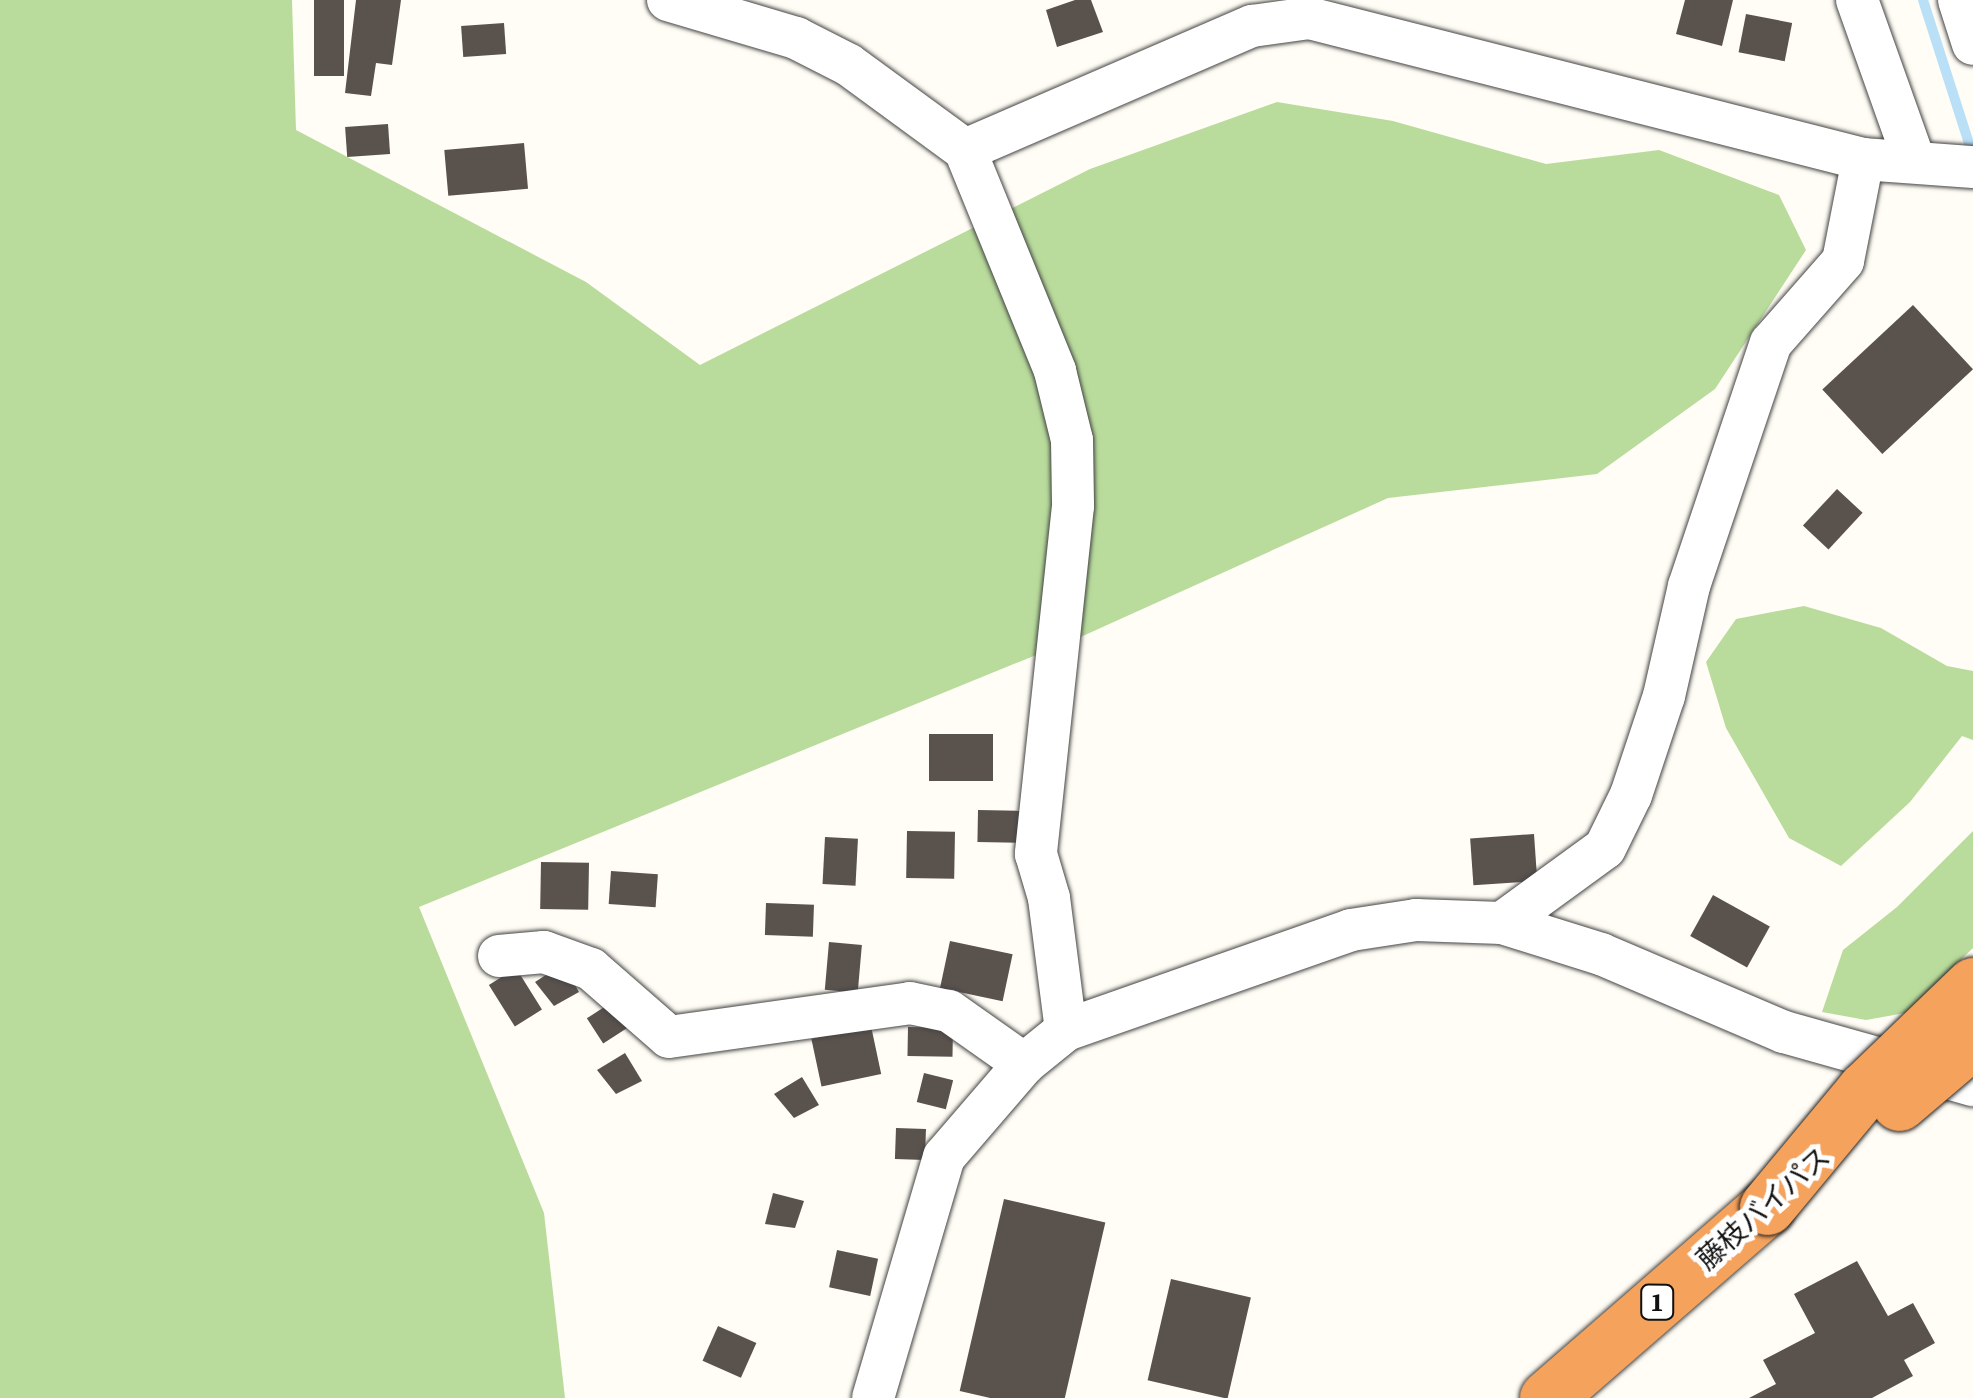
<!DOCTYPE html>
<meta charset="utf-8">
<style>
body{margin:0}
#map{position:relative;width:1973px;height:1398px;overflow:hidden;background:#fffdf5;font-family:"Source Serif 4","Noto Sans JP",serif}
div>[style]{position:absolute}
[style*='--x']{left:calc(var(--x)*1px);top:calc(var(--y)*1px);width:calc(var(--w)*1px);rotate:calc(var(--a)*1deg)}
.forest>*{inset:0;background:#b9dc9c}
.stream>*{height:10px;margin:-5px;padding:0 5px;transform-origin:5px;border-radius:5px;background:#b9e0f7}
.building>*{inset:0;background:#5a524d;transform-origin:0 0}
.roads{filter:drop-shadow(0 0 2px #444) drop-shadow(0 0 2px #444)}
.minor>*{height:42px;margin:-21px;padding:0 21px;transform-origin:21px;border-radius:21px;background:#fff}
.highway>*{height:55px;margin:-27.5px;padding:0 27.5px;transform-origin:27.5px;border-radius:27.5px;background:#f5a25d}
.bridges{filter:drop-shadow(0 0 2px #222) drop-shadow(0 0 2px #222)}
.highway-bridge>*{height:55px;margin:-27.5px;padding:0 27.5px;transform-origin:27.5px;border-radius:27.5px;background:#f5a25d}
span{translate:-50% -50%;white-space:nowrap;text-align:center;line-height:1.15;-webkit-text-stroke:10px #fff;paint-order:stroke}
.shield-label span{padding:2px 8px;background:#fff;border:2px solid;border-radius:8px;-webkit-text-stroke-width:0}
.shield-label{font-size:25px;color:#111;font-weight:700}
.street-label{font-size:28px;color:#111}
</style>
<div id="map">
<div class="forest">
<div style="clip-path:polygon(0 0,292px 0,296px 130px,586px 282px,700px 365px,1090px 169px,1277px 102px,1393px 121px,1546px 164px,1659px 150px,1779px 195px,1806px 250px,1715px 389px,1597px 474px,1388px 498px,1085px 635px,419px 907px,544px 1213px,565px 1398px,0 1398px)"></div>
<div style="clip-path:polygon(1804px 606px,1881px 628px,1947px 666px,1973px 671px,1973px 740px,1962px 736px,1910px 802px,1841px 866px,1789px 838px,1726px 728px,1706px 662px,1736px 619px)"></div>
<div style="clip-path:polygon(1973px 831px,1973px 948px,1905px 1013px,1866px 1020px,1822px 1012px,1843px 950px,1897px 907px)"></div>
</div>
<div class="stream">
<div style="--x:1923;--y:0;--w:164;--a:72.2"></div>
</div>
<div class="building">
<div style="left:314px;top:0;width:30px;height:76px"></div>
<div style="clip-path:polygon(356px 0,401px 0,392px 65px,376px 63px,371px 96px,345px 93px)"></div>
<div style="clip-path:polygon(1075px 0,1091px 0,1103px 32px,1057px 47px,1046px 10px)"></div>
<div style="clip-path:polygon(1685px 0,1733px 0,1722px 46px,1676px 34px)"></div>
<div style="left:1746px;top:14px;width:47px;height:39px;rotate:11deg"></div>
<div style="left:504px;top:23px;width:31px;height:43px;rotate:86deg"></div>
<div style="left:388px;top:124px;width:30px;height:43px;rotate:86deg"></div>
<div style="left:524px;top:143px;width:46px;height:80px;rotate:85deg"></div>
<div style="left:1913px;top:305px;width:88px;height:124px;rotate:47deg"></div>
<div style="left:1837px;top:489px;width:35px;height:50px;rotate:43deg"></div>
<div style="left:929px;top:734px;width:64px;height:47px"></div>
<div style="left:978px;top:810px;width:48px;height:32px;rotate:1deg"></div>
<div style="left:907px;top:831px;width:48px;height:47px;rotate:1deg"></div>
<div style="left:1534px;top:834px;width:47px;height:64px;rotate:86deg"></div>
<div style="left:825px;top:837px;width:33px;height:47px;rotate:3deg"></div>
<div style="left:541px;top:862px;width:48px;height:47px;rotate:1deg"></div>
<div style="left:611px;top:871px;width:47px;height:33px;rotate:4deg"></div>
<div style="left:1713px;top:895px;width:65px;height:47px;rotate:29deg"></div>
<div style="left:766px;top:903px;width:48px;height:32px;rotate:2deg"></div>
<div style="left:950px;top:941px;width:64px;height:48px;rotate:12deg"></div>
<div style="left:829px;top:942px;width:33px;height:48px;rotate:5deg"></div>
<div style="clip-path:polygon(563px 964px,579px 992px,554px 1006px,535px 982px)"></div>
<div style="left:516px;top:968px;width:49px;height:32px;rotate:58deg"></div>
<div style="left:612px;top:1002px;width:30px;height:30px;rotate:57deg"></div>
<div style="left:871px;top:1026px;width:49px;height:61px;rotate:78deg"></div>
<div style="left:908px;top:1027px;width:45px;height:29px;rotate:1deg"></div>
<div style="clip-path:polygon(625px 1053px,642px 1081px,616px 1094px,597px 1070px)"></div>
<div style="left:924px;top:1073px;width:30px;height:30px;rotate:14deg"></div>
<div style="clip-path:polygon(802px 1077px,819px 1105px,794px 1118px,774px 1094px)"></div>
<div style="left:896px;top:1128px;width:30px;height:31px;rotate:2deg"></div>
<div style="clip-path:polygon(773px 1193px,804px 1201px,795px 1228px,765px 1224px)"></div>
<div style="left:1004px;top:1199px;width:104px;height:197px;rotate:13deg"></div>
<div style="left:837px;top:1250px;width:42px;height:38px;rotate:12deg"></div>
<div style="clip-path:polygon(1857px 1261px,1888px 1316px,1913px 1303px,1935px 1343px,1904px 1360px,1913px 1376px,1872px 1398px,1749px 1398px,1776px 1384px,1763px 1360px,1815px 1333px,1794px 1294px)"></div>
<div style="left:1171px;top:1279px;width:82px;height:104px;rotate:13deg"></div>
<div style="left:718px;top:1326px;width:42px;height:38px;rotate:24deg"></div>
</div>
<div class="roads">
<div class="minor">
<div style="--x:668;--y:0;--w:134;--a:16.5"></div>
<div style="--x:796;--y:38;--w:59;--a:27"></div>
<div style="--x:849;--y:65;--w:144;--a:36.2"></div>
<div style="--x:965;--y:150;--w:239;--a:67.8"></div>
<div style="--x:1055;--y:371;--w:71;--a:76.2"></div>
<div style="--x:1072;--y:440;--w:66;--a:89.1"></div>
<div style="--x:1073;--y:506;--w:350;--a:96.1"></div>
<div style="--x:1036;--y:854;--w:46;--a:73.5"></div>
<div style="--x:1049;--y:898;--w:133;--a:82.7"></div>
<div style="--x:1857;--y:0;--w:170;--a:70.4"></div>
<div style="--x:1959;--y:0;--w:46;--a:72.3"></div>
<div style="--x:965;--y:150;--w:313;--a:-23.4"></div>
<div style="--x:1252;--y:26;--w:58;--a:-8"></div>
<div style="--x:1309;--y:18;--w:572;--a:14.28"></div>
<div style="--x:1863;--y:159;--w:110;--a:4.2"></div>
<div style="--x:1502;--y:923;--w:127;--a:-36.1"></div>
<div style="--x:1605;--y:848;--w:59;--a:-63.9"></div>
<div style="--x:1631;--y:795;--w:104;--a:-71.6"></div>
<div style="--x:1664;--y:696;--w:113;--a:-77.2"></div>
<div style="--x:1689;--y:586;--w:256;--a:-71.4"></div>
<div style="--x:1771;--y:343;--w:109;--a:-48.7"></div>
<div style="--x:1843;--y:261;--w:104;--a:-78.9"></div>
<div style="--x:499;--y:956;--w:45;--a:-5.1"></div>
<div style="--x:544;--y:952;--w:50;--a:19.9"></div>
<div style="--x:591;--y:969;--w:103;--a:41.1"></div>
<div style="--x:669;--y:1037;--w:243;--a:-8"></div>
<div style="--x:910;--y:1003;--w:40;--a:12"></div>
<div style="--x:949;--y:1011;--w:92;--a:35.2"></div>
<div style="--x:873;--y:1398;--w:251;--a:-73.6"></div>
<div style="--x:944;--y:1157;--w:123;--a:-49.3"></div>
<div style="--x:1024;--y:1064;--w:54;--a:-39"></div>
<div style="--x:1066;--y:1030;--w:302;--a:-19.3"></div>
<div style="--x:1351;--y:930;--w:66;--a:-8.7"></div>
<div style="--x:1416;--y:920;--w:86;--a:2"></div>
<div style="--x:1502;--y:923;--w:104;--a:17.4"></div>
<div style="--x:1601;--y:954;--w:199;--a:23.1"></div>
<div style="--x:1784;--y:1032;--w:196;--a:15.7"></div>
</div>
<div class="highway">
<div style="--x:1547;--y:1398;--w:291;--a:-41"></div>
</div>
</div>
<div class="bridges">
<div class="highway-bridge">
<div style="--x:1899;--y:1103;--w:97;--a:-40.4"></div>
<div style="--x:1767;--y:1207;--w:153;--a:-50.3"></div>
<div style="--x:1865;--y:1089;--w:150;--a:-43.9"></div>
</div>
</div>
<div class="shield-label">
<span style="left:1657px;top:1302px">1</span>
</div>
<div class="street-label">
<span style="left:1763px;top:1208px;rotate:-42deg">藤枝バイパス</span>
</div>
</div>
